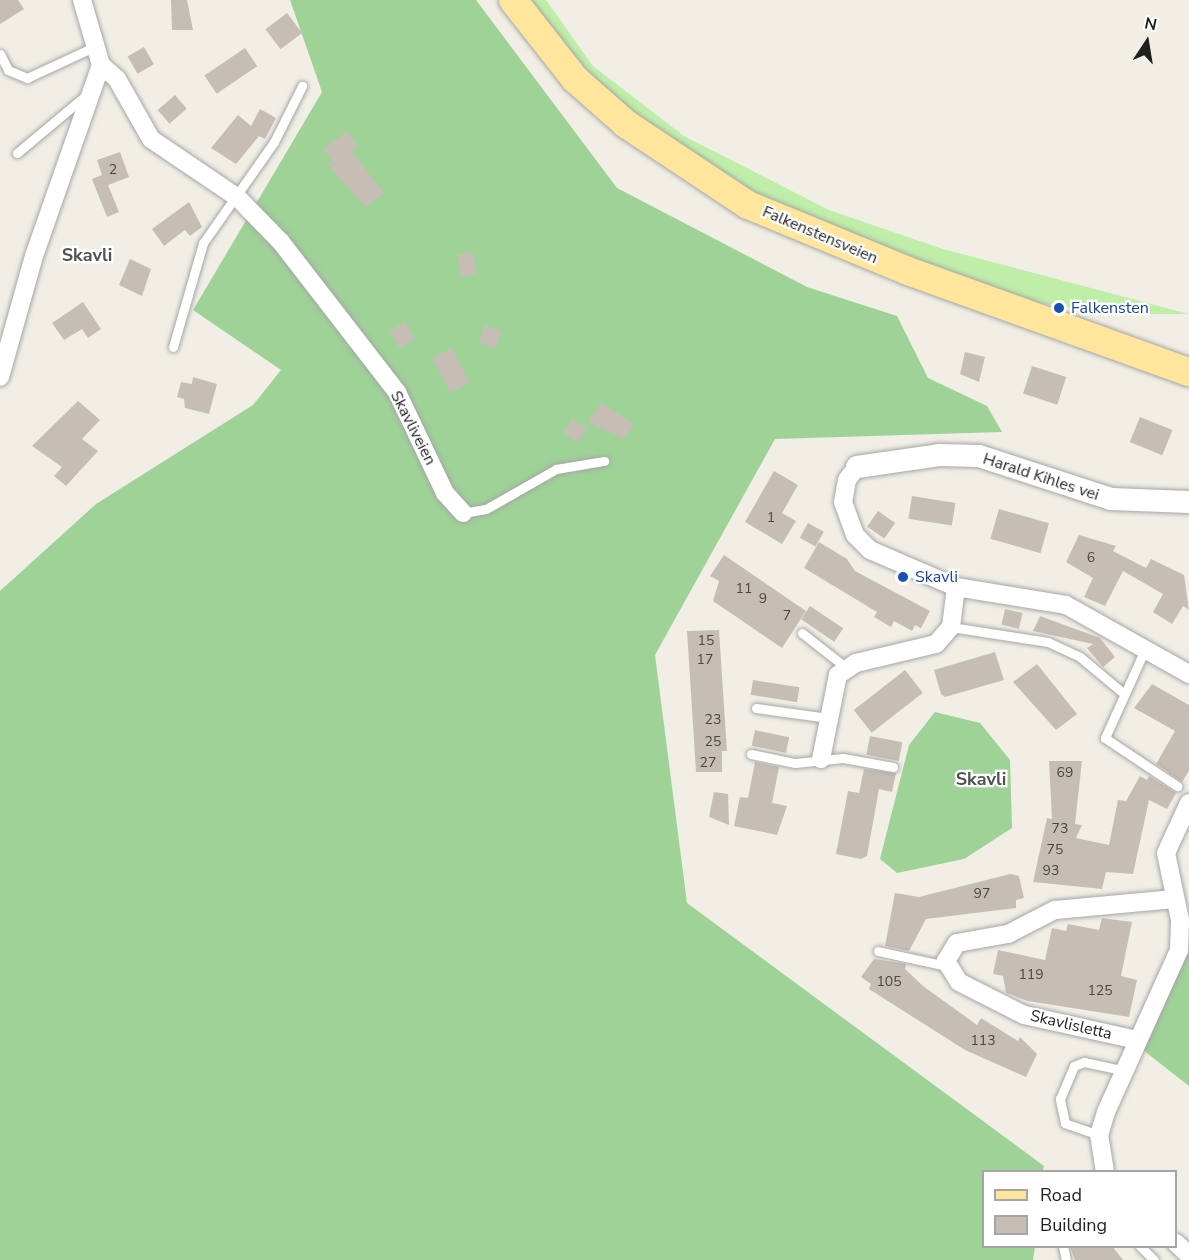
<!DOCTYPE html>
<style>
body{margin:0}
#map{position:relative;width:1189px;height:1260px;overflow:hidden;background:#f1efe5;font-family:"Nunito Sans",sans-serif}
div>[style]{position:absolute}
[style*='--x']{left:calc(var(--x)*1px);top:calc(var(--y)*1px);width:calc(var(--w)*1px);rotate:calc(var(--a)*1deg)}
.grass>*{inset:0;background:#beeea8}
.forest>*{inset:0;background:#9ed297}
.building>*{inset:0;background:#c6beb4;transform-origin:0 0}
.roads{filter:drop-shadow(0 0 2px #a6a6a6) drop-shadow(0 0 2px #a6a6a6)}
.service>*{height:9px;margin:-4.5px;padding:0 4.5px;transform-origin:4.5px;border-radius:4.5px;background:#fff}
.minor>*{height:18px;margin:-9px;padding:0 9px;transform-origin:9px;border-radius:9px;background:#fff}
.tertiary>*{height:22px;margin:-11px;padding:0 11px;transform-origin:11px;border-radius:11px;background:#fff}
.primary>*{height:28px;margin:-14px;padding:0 14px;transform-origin:14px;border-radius:14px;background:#ffe69c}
.dots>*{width:16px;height:16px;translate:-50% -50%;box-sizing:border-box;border:3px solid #fff;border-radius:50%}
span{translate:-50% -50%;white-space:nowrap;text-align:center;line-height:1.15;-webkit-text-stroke:4.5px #fff;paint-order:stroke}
.number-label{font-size:14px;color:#494744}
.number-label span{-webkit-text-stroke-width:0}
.street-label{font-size:16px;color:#1f1f1f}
.transit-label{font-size:16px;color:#164399}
.left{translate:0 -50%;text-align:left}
.neighbourhood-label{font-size:18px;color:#525252;font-weight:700}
.legend{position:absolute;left:982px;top:1170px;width:195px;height:78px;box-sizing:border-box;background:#fff;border:2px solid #a5a5a5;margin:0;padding:8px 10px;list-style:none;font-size:18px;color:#1f1f1f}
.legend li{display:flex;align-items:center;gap:12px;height:30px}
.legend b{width:30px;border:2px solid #a5a5a5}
.north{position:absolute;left:1117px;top:12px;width:60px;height:60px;-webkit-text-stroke:4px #fff;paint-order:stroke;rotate:12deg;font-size:16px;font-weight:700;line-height:24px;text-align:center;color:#1f1f1f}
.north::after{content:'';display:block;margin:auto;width:21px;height:27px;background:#1f1f1f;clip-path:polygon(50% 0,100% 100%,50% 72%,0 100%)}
</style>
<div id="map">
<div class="grass">
<div style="clip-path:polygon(525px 0,546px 0,593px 66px,684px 136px,829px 210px,943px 249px,1189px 314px,1117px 314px,1039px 303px,780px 213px,604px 95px)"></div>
</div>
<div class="forest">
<div style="clip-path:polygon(290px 0,476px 0,617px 188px,807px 287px,897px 316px,928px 378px,987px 406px,1002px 432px,775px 439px,655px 655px,687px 903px,1044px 1166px,1043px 1171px,984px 1172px,984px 1246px,1035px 1247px,1033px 1260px,0 1260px,0 591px,96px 504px,253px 405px,281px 370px,193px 310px,322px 92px)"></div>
<div style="clip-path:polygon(935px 712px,980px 723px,1010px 760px,1012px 828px,964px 859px,897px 873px,880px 859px,909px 745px)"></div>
<div style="clip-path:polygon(1189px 948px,1189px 1086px,1143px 1050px)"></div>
</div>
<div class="building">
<div style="clip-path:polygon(0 0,18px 0,24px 9px,0 24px)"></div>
<div style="clip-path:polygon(171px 0,187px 0,193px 30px,172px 30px)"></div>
<div style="left:287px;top:13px;width:25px;height:27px;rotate:53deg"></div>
<div style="left:144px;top:47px;width:20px;height:19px;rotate:60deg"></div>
<div style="left:245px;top:48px;width:22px;height:49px;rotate:56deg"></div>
<div style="left:175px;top:95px;width:18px;height:23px;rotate:49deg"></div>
<div style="clip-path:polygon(260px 109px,276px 118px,265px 139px,259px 136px,236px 164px,211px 148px,238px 115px,251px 126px)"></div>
<div style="clip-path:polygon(347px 131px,358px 146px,352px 152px,384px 193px,366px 207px,326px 163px,333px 162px,323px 149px)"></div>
<div style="clip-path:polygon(120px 152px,129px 177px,108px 185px,119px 212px,107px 217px,92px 179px,102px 175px,97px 160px)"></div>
<div style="clip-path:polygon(189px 202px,202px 227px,190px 236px,185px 230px,164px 246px,152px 229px)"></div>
<div style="left:473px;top:252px;width:22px;height:16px;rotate:80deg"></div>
<div style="clip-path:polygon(130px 259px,151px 269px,142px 296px,119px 285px)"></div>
<div style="clip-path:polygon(83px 302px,101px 329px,88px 338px,82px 329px,64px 340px,52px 323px)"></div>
<div style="left:405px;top:322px;width:20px;height:18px;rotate:60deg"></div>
<div style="left:485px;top:325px;width:18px;height:18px;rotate:22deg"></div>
<div style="left:452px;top:348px;width:39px;height:22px;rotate:63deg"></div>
<div style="clip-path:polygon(965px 352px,985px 357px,979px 382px,960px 374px)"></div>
<div style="left:1032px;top:366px;width:36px;height:29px;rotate:18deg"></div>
<div style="clip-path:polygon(193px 377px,217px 384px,209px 414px,185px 408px,184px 399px,177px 397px,181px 382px,192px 384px)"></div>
<div style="clip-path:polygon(78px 401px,100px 420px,82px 439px,98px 451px,66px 486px,54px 476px,62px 467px,32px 446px)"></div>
<div style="clip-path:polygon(601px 403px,634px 424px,624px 439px,588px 422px)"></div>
<div style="left:1140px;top:417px;width:35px;height:27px;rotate:22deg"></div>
<div style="left:572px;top:419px;width:17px;height:17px;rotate:31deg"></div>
<div style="clip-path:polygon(774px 471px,798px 485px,782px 513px,796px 521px,782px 544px,745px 522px)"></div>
<div style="left:912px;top:496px;width:44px;height:23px;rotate:9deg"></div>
<div style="left:999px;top:509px;width:52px;height:31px;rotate:16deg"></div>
<div style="left:878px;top:511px;width:21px;height:19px;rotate:35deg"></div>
<div style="left:808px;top:523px;width:18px;height:17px;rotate:29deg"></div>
<div style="clip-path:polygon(1079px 535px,1116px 546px,1113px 551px,1146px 568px,1151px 559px,1184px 575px,1189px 610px,1183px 606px,1172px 624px,1153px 612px,1163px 594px,1123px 571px,1105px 606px,1084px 597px,1093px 578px,1066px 562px)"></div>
<div style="clip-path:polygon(819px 542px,847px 559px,855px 571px,930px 611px,921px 628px,915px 625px,912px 631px,894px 621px,891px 627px,874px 617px,877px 612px,804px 568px)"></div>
<div style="clip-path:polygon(724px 555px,806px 611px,782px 648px,713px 601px,719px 581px,710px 576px)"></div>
<div style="left:810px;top:606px;width:40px;height:16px;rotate:34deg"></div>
<div style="left:1005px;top:609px;width:18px;height:16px;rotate:13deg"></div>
<div style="clip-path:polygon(1040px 616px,1100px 638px,1115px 657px,1103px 667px,1087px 648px,1093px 644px,1033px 631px)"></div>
<div style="clip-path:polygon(719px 630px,727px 751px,722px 751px,722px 772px,696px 772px,687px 631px)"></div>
<div style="clip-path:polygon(995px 652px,1004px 680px,945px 697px,941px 694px,934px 670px)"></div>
<div style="clip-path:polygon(1037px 664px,1077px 714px,1056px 730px,1013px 682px)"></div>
<div style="left:905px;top:670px;width:29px;height:65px;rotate:52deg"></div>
<div style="left:753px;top:680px;width:47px;height:15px;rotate:9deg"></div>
<div style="clip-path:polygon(1152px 684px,1189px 705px,1189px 771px,1182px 782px,1156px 764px,1175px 731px,1134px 708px)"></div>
<div style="left:755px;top:730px;width:35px;height:16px;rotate:12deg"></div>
<div style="left:870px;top:736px;width:33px;height:19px;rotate:11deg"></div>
<div style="clip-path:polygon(1049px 761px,1082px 761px,1075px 824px,1082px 825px,1076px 838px,1109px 845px,1118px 800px,1126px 801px,1140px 776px,1147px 780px,1149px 776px,1176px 793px,1167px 809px,1149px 800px,1133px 874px,1106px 872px,1102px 889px,1033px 882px,1047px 818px,1052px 819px)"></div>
<div style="clip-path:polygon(755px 762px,779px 767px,772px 803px,787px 806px,777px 835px,734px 826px,740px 797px,748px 798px)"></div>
<div style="clip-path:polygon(864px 769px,896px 773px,892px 792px,879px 789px,867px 856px,861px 859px,836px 854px,848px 791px,859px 793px)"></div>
<div style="clip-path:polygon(714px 792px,728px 794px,729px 825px,709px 817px)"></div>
<div style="clip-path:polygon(1010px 874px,1019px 876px,1024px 898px,1016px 900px,1016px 908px,926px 919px,909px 951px,885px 946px,895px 893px,919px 897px)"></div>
<div style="clip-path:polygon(1102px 918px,1132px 922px,1121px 976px,1137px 980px,1129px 1017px,1028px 1001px,1006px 993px,1003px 976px,993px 974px,998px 950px,1045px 960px,1052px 928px,1066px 931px,1068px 924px,1099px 930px)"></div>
<div style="clip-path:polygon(874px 959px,906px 964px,905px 969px,923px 986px,977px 1025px,981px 1018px,1018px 1041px,1020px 1037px,1037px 1054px,1026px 1077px,965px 1050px,869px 989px,871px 984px,861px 977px)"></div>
<div style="clip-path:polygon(1070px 1246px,1112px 1246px,1123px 1260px,1075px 1260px)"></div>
</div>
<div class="roads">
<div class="service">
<div style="--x:0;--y:54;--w:18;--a:63"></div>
<div style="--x:8;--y:70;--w:21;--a:23"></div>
<div style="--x:27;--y:78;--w:76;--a:-24.9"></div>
<div style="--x:17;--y:153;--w:95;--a:-39.9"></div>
<div style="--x:173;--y:347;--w:108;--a:-73.9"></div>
<div style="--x:203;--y:243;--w:123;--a:-54.9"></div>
<div style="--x:274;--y:142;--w:63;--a:-63.4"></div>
<div style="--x:463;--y:513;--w:23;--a:-10"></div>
<div style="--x:486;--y:509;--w:81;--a:-29.7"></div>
<div style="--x:556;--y:469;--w:49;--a:-9.5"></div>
<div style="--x:951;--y:627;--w:98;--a:8.8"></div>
<div style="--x:1048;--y:642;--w:35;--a:25"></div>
<div style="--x:1080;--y:657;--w:56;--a:39.9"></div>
<div style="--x:802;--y:633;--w:55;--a:38.3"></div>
<div style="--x:1146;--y:647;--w:100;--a:114.3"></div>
<div style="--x:1105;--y:738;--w:87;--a:33.7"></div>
<div style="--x:756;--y:708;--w:73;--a:7.9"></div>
<div style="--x:751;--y:754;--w:45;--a:11.6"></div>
<div style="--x:795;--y:763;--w:48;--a:-5.9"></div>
<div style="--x:843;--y:758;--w:51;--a:10.2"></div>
<div style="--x:878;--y:951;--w:71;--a:12.3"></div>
<div style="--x:1099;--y:1135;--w:36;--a:-161"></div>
<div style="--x:1065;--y:1123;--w:25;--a:-102"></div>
<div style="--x:1060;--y:1099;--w:36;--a:-67"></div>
<div style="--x:1074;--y:1066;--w:11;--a:-22"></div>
<div style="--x:1084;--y:1062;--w:39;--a:12"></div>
<div style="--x:1063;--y:1246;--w:14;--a:78"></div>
<div style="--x:1140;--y:1246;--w:20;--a:45"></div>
</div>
<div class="minor">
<div style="--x:101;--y:65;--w:21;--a:41"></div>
<div style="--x:117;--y:79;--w:69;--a:60.5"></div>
<div style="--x:151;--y:139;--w:105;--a:34.1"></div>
<div style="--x:238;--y:198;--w:62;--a:45.7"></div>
<div style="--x:281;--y:242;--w:190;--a:52.3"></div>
<div style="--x:397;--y:392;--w:112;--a:64.6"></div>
<div style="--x:445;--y:493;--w:27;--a:48"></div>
<div style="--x:0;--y:377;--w:126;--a:-74.3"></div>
<div style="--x:34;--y:256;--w:202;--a:-70.7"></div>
<div style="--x:101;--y:65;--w:68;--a:-106.3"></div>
<div style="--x:857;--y:467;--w:16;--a:128"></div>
<div style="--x:847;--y:480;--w:22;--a:100"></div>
<div style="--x:843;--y:502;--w:35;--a:70"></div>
<div style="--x:855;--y:535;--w:21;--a:45"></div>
<div style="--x:870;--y:550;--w:94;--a:23.3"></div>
<div style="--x:956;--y:587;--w:111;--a:9.3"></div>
<div style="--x:1066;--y:605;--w:141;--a:29.3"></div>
<div style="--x:821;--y:759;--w:86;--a:-78.6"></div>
<div style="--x:838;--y:675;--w:22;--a:-34"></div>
<div style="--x:856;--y:663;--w:82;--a:-13.4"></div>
<div style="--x:936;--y:644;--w:23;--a:-49"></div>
<div style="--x:951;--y:627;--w:40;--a:-82.9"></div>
<div style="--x:1137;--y:1040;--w:116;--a:-167.5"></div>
<div style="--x:1024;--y:1015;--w:73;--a:-153.1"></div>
<div style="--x:959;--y:982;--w:25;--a:-122"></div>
<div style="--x:946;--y:961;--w:21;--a:-59"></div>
<div style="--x:957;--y:943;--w:52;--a:-10"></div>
<div style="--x:1008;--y:934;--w:53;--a:-27.1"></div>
<div style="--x:1055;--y:910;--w:120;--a:-5.3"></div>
<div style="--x:1105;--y:1172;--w:37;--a:-99"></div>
<div style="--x:1099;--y:1135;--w:24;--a:-73"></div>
<div style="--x:1106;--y:1112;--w:178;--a:-65.7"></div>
<div style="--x:1179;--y:950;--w:30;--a:-88"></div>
<div style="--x:1180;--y:920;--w:68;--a:-101.8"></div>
<div style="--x:1166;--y:853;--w:55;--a:-65.3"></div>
<div style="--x:1176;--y:1243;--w:18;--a:43"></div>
</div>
<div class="tertiary">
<div style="--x:857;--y:467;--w:83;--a:-8.3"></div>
<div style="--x:939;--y:455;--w:40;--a:1.4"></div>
<div style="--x:979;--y:456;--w:139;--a:18"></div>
<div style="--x:1111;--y:499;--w:78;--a:2.2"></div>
</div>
<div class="primary">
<div style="--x:513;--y:0;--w:100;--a:51.9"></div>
<div style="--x:575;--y:79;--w:68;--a:41.4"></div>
<div style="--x:626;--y:124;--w:146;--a:33.6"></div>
<div style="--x:748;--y:205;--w:173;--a:22.4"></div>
<div style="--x:908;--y:271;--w:299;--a:19.8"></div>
</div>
</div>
<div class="dots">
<div style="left:1059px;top:308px;background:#1a4fb4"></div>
<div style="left:903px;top:577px;background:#1a4fb4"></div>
</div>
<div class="number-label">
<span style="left:113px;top:170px">2</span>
<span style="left:771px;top:518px">1</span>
<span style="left:1091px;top:558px">6</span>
<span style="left:744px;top:589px">11</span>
<span style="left:763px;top:599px">9</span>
<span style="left:787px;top:616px">7</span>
<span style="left:706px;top:641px">15</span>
<span style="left:705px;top:660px">17</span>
<span style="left:713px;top:720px">23</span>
<span style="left:713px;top:742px">25</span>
<span style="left:708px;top:763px">27</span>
<span style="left:1065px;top:773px">69</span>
<span style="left:1060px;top:829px">73</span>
<span style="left:1055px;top:850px">75</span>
<span style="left:1051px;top:871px">93</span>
<span style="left:982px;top:894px">97</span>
<span style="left:1031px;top:975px">119</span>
<span style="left:889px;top:982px">105</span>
<span style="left:1100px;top:991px">125</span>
<span style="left:983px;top:1041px">113</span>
</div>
<div class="street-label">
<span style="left:820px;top:235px;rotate:23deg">Falkenstensveien</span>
<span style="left:413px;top:428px;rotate:63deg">Skavliveien</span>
<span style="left:1041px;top:477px;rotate:18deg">Harald Kihles vei</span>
<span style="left:1071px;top:1025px;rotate:13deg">Skavlisletta</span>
</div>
<div class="transit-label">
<span class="left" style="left:1071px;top:308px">Falkensten</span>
<span class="left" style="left:915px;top:577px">Skavli</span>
</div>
<div class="neighbourhood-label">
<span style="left:87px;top:255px">Skavli</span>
<span style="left:981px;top:779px">Skavli</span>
</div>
<ul class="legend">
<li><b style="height:8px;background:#ffe69c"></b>Road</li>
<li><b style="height:16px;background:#c6beb4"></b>Building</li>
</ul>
<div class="north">N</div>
</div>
